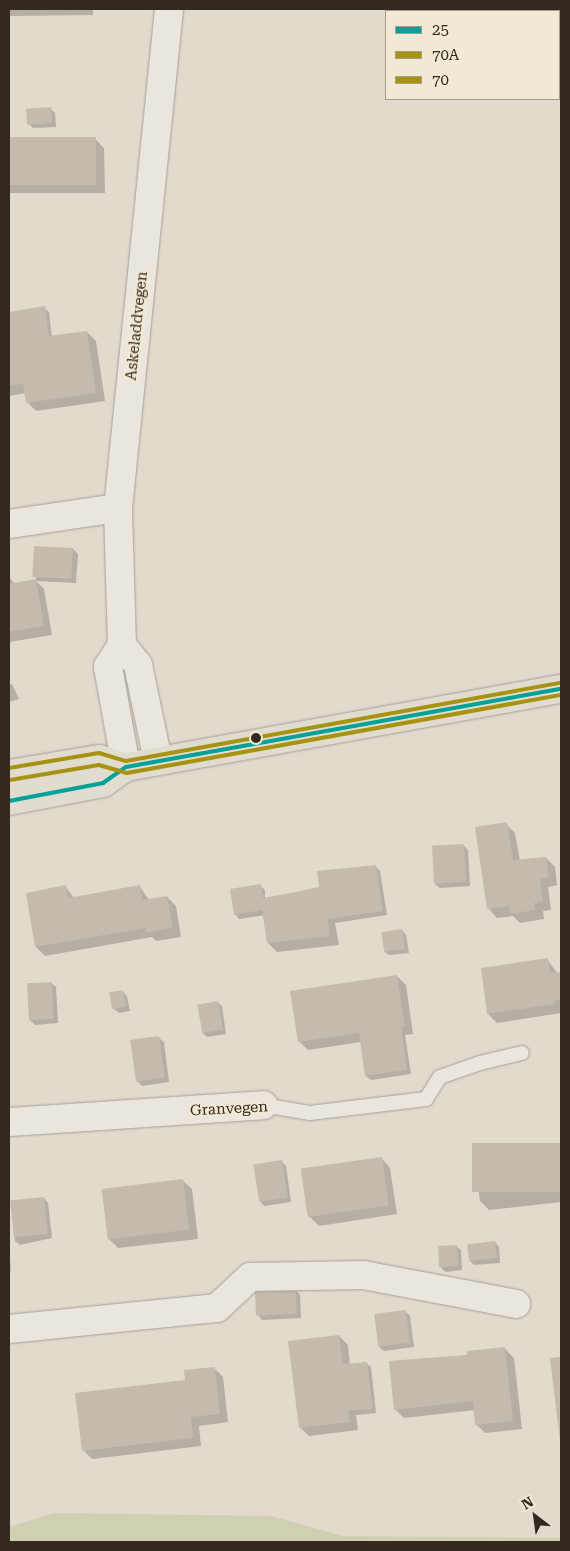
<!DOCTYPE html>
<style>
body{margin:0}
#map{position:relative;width:570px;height:1551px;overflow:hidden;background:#e1dacd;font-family:"Roboto Serif",serif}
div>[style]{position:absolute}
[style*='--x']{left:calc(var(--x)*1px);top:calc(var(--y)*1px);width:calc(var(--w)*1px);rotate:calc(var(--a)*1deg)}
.green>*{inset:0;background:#cfcfb1}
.shadow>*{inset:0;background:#0003}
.building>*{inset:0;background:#c4baae;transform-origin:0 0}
.roads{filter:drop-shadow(0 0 1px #a6a096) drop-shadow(0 0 1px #a6a096)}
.lane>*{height:14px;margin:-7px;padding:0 7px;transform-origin:7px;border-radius:7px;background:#eae6de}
.street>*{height:28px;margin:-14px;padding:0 14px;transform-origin:14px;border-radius:14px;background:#eae6de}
.primary>*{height:28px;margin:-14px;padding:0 14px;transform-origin:14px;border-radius:14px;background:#e1dcd0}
.bus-1>*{height:4px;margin:-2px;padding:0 2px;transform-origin:2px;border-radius:2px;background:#03a197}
.bus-2>*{height:4px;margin:-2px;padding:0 2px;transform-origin:2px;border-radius:2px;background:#a89212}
.bus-3>*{height:4px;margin:-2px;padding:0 2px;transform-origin:2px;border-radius:2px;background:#a89212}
.dots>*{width:14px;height:14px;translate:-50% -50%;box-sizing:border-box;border:2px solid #f1e9d4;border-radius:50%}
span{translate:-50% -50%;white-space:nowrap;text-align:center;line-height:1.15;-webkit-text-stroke:5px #f1e9d4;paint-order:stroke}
.street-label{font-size:15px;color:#34291f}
.frame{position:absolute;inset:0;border:10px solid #34291f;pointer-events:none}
.legend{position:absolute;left:385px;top:10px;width:175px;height:90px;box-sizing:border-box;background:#f1e9d4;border:1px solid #a59c8c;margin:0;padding:6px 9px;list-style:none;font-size:15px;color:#34291f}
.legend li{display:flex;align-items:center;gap:10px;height:25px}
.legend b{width:25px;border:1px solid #a59c8c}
.north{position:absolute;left:510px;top:1491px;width:50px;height:50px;-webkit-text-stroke:4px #f1e9d4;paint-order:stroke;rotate:330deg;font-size:14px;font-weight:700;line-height:20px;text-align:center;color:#34291f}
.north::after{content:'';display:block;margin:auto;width:18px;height:22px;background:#34291f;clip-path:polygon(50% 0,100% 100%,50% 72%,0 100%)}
</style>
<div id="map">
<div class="green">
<div style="clip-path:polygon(54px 1513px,271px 1516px,343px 1536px,561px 1538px,561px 1542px,9px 1542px,9px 1527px)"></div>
</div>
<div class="shadow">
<div style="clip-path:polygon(9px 9px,93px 9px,93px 15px,9px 16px)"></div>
<div style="clip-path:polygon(50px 108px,55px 113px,56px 127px,33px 128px,28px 123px)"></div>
<div style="clip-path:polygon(95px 139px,104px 148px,105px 193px,9px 193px,9px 141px)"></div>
<div style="clip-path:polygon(44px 308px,49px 312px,52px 338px,87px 332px,96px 341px,105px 401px,36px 411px,27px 402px,26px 393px,9px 396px,9px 313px)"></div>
<div style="clip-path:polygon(35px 548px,73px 549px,78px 554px,76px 583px,36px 581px,44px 589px,52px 635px,9px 642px,9px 577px,15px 584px,37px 580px,34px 576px)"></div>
<div style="clip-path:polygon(12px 684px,19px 699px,9px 702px,9px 685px)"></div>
<div style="clip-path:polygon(506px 824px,515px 833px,520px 861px,546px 858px,555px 867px,557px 885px,548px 887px,551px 910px,543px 911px,544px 919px,520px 923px,513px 916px,497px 918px,489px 909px,477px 828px)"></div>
<div style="clip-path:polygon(463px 845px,468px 850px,470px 886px,440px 888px,435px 884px)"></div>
<div style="clip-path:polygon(376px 867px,380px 871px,387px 915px,335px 923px,339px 945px,277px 952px,268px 943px,266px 915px,239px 919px,235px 914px,260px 886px,265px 890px,265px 898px,322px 888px)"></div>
<div style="clip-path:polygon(65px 886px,74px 898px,140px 887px,149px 900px,167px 897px,176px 906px,181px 937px,156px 941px,152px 937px,45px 956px,36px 947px)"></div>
<div style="clip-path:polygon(402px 930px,406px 935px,409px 953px,389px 955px,384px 951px)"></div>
<div style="clip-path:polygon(547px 959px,557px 973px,561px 973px,561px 1013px,497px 1023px,488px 1014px)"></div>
<div style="clip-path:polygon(397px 976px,406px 985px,413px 1034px,405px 1035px,411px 1074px,371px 1080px,366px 1076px,361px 1042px,308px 1050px,299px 1041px)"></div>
<div style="clip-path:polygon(51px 983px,56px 987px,58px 1023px,35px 1025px,30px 1020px)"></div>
<div style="clip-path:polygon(122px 991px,127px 996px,130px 1011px,119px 1013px,114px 1009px)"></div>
<div style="clip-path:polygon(217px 1002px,222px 1006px,226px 1034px,207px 1037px,203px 1033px)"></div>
<div style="clip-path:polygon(159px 1038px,164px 1042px,169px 1082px,142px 1086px,138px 1082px)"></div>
<div style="clip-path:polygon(561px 1144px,561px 1202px,489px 1210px,480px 1201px,474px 1154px)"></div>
<div style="clip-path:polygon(382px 1159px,390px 1168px,397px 1214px,319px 1226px,310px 1217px,303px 1170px)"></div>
<div style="clip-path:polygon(281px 1161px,286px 1166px,291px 1202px,264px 1206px,260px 1201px)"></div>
<div style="clip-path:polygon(183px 1181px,192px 1189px,198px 1239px,118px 1248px,109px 1239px)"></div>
<div style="clip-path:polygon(44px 1198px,48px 1203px,52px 1238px,20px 1245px,15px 1241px,11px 1202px)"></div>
<div style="clip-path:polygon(495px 1242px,499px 1247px,500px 1263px,474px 1265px,470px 1261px)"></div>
<div style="clip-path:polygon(456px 1246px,461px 1250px,462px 1270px,446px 1272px,441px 1268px)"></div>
<div style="clip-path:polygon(9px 1247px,11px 1271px,9px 1271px)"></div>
<div style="clip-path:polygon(296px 1290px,300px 1295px,301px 1318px,262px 1320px,258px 1315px)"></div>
<div style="clip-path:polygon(405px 1311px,410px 1316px,414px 1347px,384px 1351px,379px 1347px)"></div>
<div style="clip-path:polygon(339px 1336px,348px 1345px,350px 1365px,366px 1363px,371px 1367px,376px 1413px,356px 1415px,358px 1430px,309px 1436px,300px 1427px)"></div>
<div style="clip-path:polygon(505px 1349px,514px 1358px,522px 1429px,485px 1433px,476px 1424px,475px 1410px,404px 1418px,395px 1409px,469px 1356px)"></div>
<div style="clip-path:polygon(561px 1358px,561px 1438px,552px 1359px)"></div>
<div style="clip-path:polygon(214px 1368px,223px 1377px,228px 1422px,199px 1426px,201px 1446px,92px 1459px,83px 1450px,186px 1381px)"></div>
</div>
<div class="building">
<div style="left:51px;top:107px;width:16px;height:25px;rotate:86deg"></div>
<div style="left:96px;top:137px;width:48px;height:87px;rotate:90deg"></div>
<div style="clip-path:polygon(45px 306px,49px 336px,87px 331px,96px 393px,26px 403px,23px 384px,9px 386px,9px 312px)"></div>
<div style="left:34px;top:546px;width:39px;height:31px;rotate:3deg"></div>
<div style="clip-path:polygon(36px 579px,44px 626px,9px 632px,9px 584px)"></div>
<div style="clip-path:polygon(507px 822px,513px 860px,546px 857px,549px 877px,540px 879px,543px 901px,534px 903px,535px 910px,510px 914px,509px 906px,487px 909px,475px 827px)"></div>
<div style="left:464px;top:844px;width:38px;height:32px;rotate:87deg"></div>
<div style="clip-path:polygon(376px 865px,383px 911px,328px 919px,330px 936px,267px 943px,262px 910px,234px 915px,230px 889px,261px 884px,263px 898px,271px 897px,319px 887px,317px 871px)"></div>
<div style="clip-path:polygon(66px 885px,68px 898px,140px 885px,142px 900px,167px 896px,173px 928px,146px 933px,145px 928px,35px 947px,26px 893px)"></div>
<div style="left:402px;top:929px;width:20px;height:21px;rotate:81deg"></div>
<div style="clip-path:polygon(548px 958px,550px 973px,561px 972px,561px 1000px,554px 1001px,555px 1004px,487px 1014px,481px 968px)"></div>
<div style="clip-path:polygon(397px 975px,405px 1026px,401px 1026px,407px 1070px,365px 1076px,359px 1033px,298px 1042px,290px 991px)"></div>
<div style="left:52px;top:982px;width:37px;height:25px;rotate:87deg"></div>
<div style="left:123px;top:990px;width:17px;height:14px;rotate:80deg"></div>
<div style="left:218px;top:1001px;width:29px;height:21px;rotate:80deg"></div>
<div style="left:159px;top:1036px;width:42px;height:29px;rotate:82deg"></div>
<div style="left:561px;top:1143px;width:49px;height:89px;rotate:90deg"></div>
<div style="left:382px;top:1157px;width:49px;height:82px;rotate:82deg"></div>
<div style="left:282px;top:1160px;width:38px;height:29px;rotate:81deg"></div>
<div style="left:183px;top:1179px;width:51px;height:82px;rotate:83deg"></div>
<div style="left:44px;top:1197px;width:37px;height:34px;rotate:84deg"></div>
<div style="left:495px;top:1241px;width:17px;height:28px;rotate:83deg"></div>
<div style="left:457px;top:1245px;width:21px;height:19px;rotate:87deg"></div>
<div style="left:296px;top:1289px;width:25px;height:41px;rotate:88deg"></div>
<div style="left:406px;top:1310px;width:33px;height:32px;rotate:83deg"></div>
<div style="clip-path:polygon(339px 1335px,343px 1364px,367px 1362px,373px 1409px,348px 1411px,350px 1422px,299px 1428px,288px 1341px)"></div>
<div style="clip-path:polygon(505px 1347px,513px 1421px,475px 1425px,473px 1401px,394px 1410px,389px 1361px,467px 1355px,467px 1351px)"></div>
<div style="clip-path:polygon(561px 1357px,561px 1441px,560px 1441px,550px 1358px)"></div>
<div style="clip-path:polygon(215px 1367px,220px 1414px,191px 1417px,193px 1438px,82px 1451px,75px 1393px,185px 1380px,184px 1370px)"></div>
</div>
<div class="roads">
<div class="lane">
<div style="--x:263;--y:1105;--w:48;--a:9.7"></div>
<div style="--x:310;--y:1113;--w:117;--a:-6.9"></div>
<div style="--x:426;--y:1099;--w:26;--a:-58"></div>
<div style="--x:440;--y:1077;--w:42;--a:-19.3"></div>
<div style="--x:480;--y:1063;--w:43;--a:-13.4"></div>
</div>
<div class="street">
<div style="--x:9;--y:524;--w:110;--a:-8.4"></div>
<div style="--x:122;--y:645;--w:26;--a:51"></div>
<div style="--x:138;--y:665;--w:98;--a:78.2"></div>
<div style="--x:126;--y:767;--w:102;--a:-100.2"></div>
<div style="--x:108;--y:667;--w:26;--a:-58"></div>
<div style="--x:122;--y:645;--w:137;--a:-91.7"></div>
<div style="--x:118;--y:508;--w:502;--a:-84.16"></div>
<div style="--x:9;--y:1122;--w:255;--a:-3.8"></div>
<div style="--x:9;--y:1329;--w:209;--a:-5.8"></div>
<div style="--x:217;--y:1308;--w:45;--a:-43.2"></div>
<div style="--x:250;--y:1277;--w:113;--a:-1"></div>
<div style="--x:363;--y:1275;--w:156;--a:10.7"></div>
</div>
<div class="primary">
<div style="--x:9;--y:774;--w:91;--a:-9.5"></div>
<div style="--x:99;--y:759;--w:28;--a:17"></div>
<div style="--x:9;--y:801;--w:96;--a:-10.8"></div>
<div style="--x:103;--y:783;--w:28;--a:-35"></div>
<div style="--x:126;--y:767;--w:442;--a:-10.2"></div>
</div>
</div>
<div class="bus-1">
<div style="--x:9;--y:801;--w:96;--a:-10.8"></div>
<div style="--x:103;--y:783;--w:28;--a:-35"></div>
<div style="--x:126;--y:767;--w:442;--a:-10.2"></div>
</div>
<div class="bus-2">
<div style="--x:10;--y:780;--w:90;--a:-9.6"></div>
<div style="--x:99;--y:765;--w:29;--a:16"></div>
<div style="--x:127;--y:773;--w:441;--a:-10.2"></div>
</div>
<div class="bus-3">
<div style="--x:9;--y:768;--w:91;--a:-9.5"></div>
<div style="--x:99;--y:753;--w:28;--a:17"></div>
<div style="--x:126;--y:761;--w:441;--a:-10.2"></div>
</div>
<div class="dots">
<div style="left:256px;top:738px;background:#34291f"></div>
</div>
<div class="street-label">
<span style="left:137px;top:326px;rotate:-84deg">Askeladdvegen</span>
<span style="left:229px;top:1109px;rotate:-3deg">Granvegen</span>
</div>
<div class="frame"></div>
<ul class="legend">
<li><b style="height:6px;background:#03a197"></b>25</li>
<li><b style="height:6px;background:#a89212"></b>70A</li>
<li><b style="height:6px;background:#a89212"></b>70</li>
</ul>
<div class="north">N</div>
</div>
